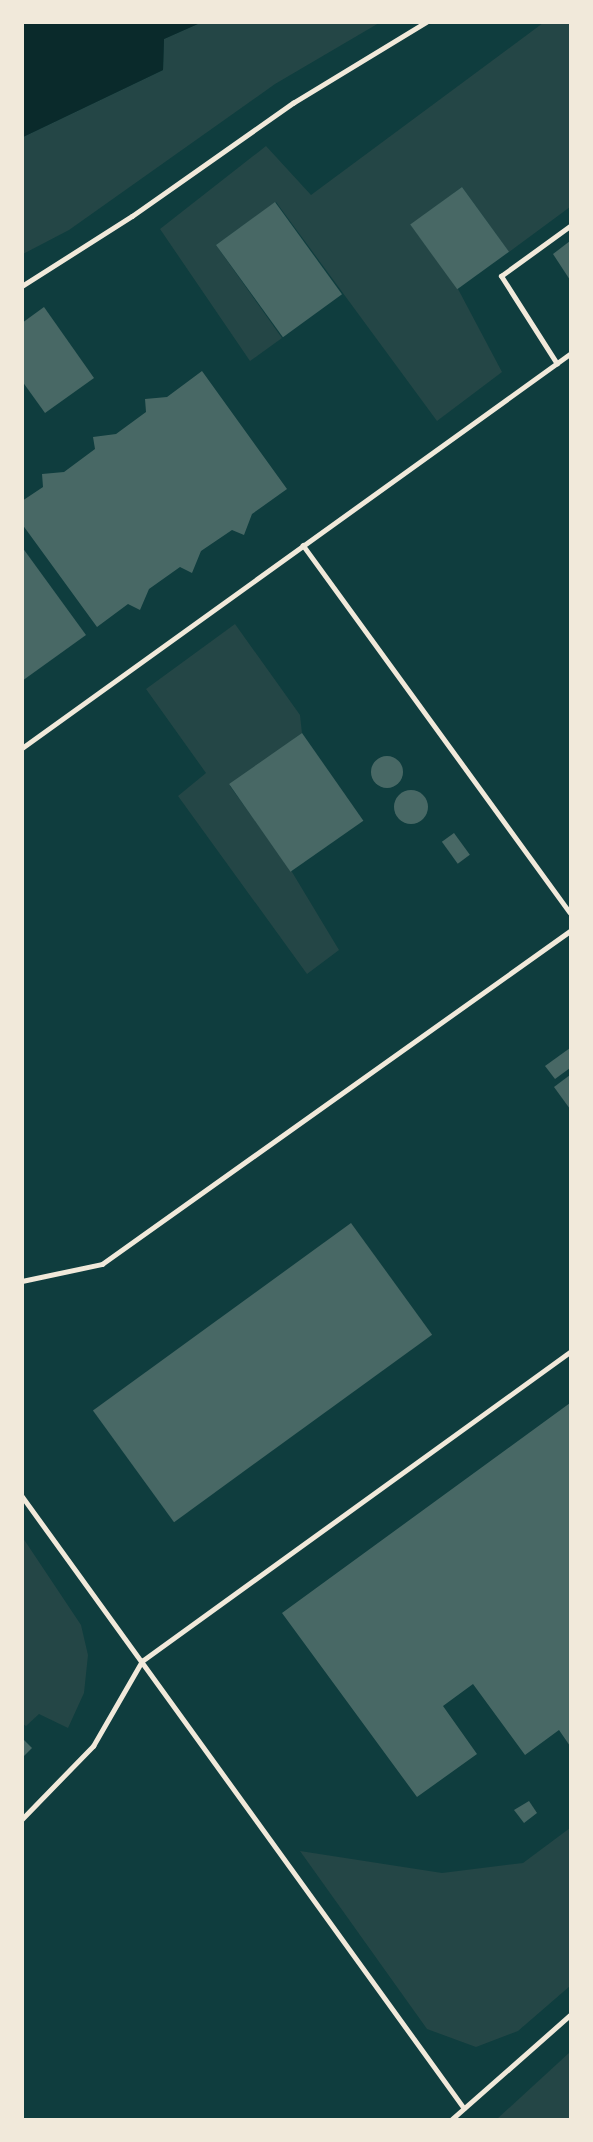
<!DOCTYPE html>
<style>
body{margin:0}
#map{position:relative;width:593px;height:2142px;overflow:hidden;background:#0f3d3e;font-family:Arial,sans-serif}
div>[style]{position:absolute}
[style*='--x']{left:calc(var(--x)*1px);top:calc(var(--y)*1px);width:calc(var(--w)*1px);rotate:calc(var(--a)*1deg)}
.green>*{inset:0;background:#244646}
.water>*{inset:0;background:#0a2a2b}
.building>*{inset:0;background:#486865;transform-origin:0 0}
.round{border-radius:50%}
.service>*{height:4.5px;margin:-2.25px;padding:0 2.25px;transform-origin:2.25px;border-radius:2.25px;background:#f1e9da}
span{translate:-50% -50%;white-space:nowrap;text-align:center;line-height:1.15;-webkit-text-stroke:6px #f1e9da;paint-order:stroke}
.frame{position:absolute;inset:0;border:24px solid #f1e9da;pointer-events:none}
</style>
<div id="map">
<div class="green">
<div style="clip-path:polygon(200px 23px,379px 23px,275px 84px,69px 230px,23px 254px,23px 137px,163px 70px,164px 39px)"></div>
<div style="clip-path:polygon(543px 23px,570px 23px,570px 207px,509px 252px,462px 187px,411px 225px,458px 289px,502px 372px,437px 421px,276px 202px,216px 245px,282px 338px,250px 361px,160px 229px,266px 146px,311px 195px)"></div>
<div style="clip-path:polygon(235px 624px,300px 715px,302px 733px,230px 786px,292px 872px,339px 950px,307px 974px,178px 796px,206px 773px,146px 689px)"></div>
<div style="clip-path:polygon(23px 1538px,81px 1625px,88px 1655px,84px 1693px,68px 1728px,39px 1714px,26px 1726px,23px 1724px)"></div>
<div style="clip-path:polygon(570px 1828px,570px 1986px,518px 2031px,476px 2047px,427px 2029px,300px 1851px,442px 1873px,523px 1863px)"></div>
<div style="clip-path:polygon(570px 2052px,570px 2119px,497px 2119px)"></div>
</div>
<div class="water">
<div style="clip-path:polygon(23px 22px,200px 22px,200px 23px,164px 39px,163px 70px,23px 137px)"></div>
</div>
<div class="building">
<div style="left:462px;top:187px;width:80px;height:64px;rotate:54deg"></div>
<div style="left:275px;top:202px;width:114px;height:73px;rotate:54deg"></div>
<div style="clip-path:polygon(570px 241px,570px 280px,553px 254px)"></div>
<div style="clip-path:polygon(44px 307px,94px 378px,45px 413px,22px 381px,22px 323px)"></div>
<div style="clip-path:polygon(202px 371px,287px 489px,252px 514px,244px 535px,232px 530px,201px 551px,192px 573px,180px 567px,149px 589px,140px 610px,128px 604px,97px 627px,22px 524px,22px 501px,43px 487px,42px 474px,64px 472px,95px 449px,93px 437px,116px 434px,146px 412px,145px 399px,167px 397px)"></div>
<div style="clip-path:polygon(22px 547px,86px 635px,22px 681px)"></div>
<div style="left:302px;top:733px;width:107px;height:89px;rotate:55deg"></div>
<div class="round" style="left:371px;top:756px;width:32px;height:32px"></div>
<div class="round" style="left:394px;top:790px;width:34px;height:34px"></div>
<div style="left:454px;top:833px;width:27px;height:15px;rotate:54deg"></div>
<div style="clip-path:polygon(570px 1048px,570px 1068px,555px 1079px,545px 1066px)"></div>
<div style="clip-path:polygon(570px 1075px,570px 1109px,554px 1087px)"></div>
<div style="left:351px;top:1223px;width:138px;height:319px;rotate:54deg"></div>
<div style="clip-path:polygon(570px 1403px,570px 1746px,559px 1730px,525px 1755px,473px 1684px,443px 1706px,477px 1754px,417px 1797px,282px 1613px)"></div>
<div style="clip-path:polygon(22px 1738px,32px 1748px,22px 1758px)"></div>
<div style="clip-path:polygon(529px 1801px,537px 1813px,524px 1823px,514px 1810px)"></div>
</div>
<div class="service">
<div style="--x:22;--y:286;--w:130;--a:-32.5"></div>
<div style="--x:132;--y:216;--w:197;--a:-35.1"></div>
<div style="--x:293;--y:103;--w:156;--a:-31.3"></div>
<div style="--x:557;--y:364;--w:104;--a:-122.5"></div>
<div style="--x:501;--y:276;--w:85;--a:-35.9"></div>
<div style="--x:303;--y:545;--w:454;--a:54"></div>
<div style="--x:22;--y:748;--w:675;--a:-35.72"></div>
<div style="--x:22;--y:1281;--w:82;--a:-12"></div>
<div style="--x:102;--y:1264;--w:574;--a:-35.43"></div>
<div style="--x:22;--y:1496;--w:755;--a:54.16"></div>
<div style="--x:22;--y:1819;--w:102;--a:-45.8"></div>
<div style="--x:93;--y:1746;--w:98;--a:-60"></div>
<div style="--x:142;--y:1661;--w:528;--a:-35.83"></div>
<div style="--x:451;--y:2120;--w:159;--a:-41.4"></div>
</div>
<div class="frame"></div>
</div>
